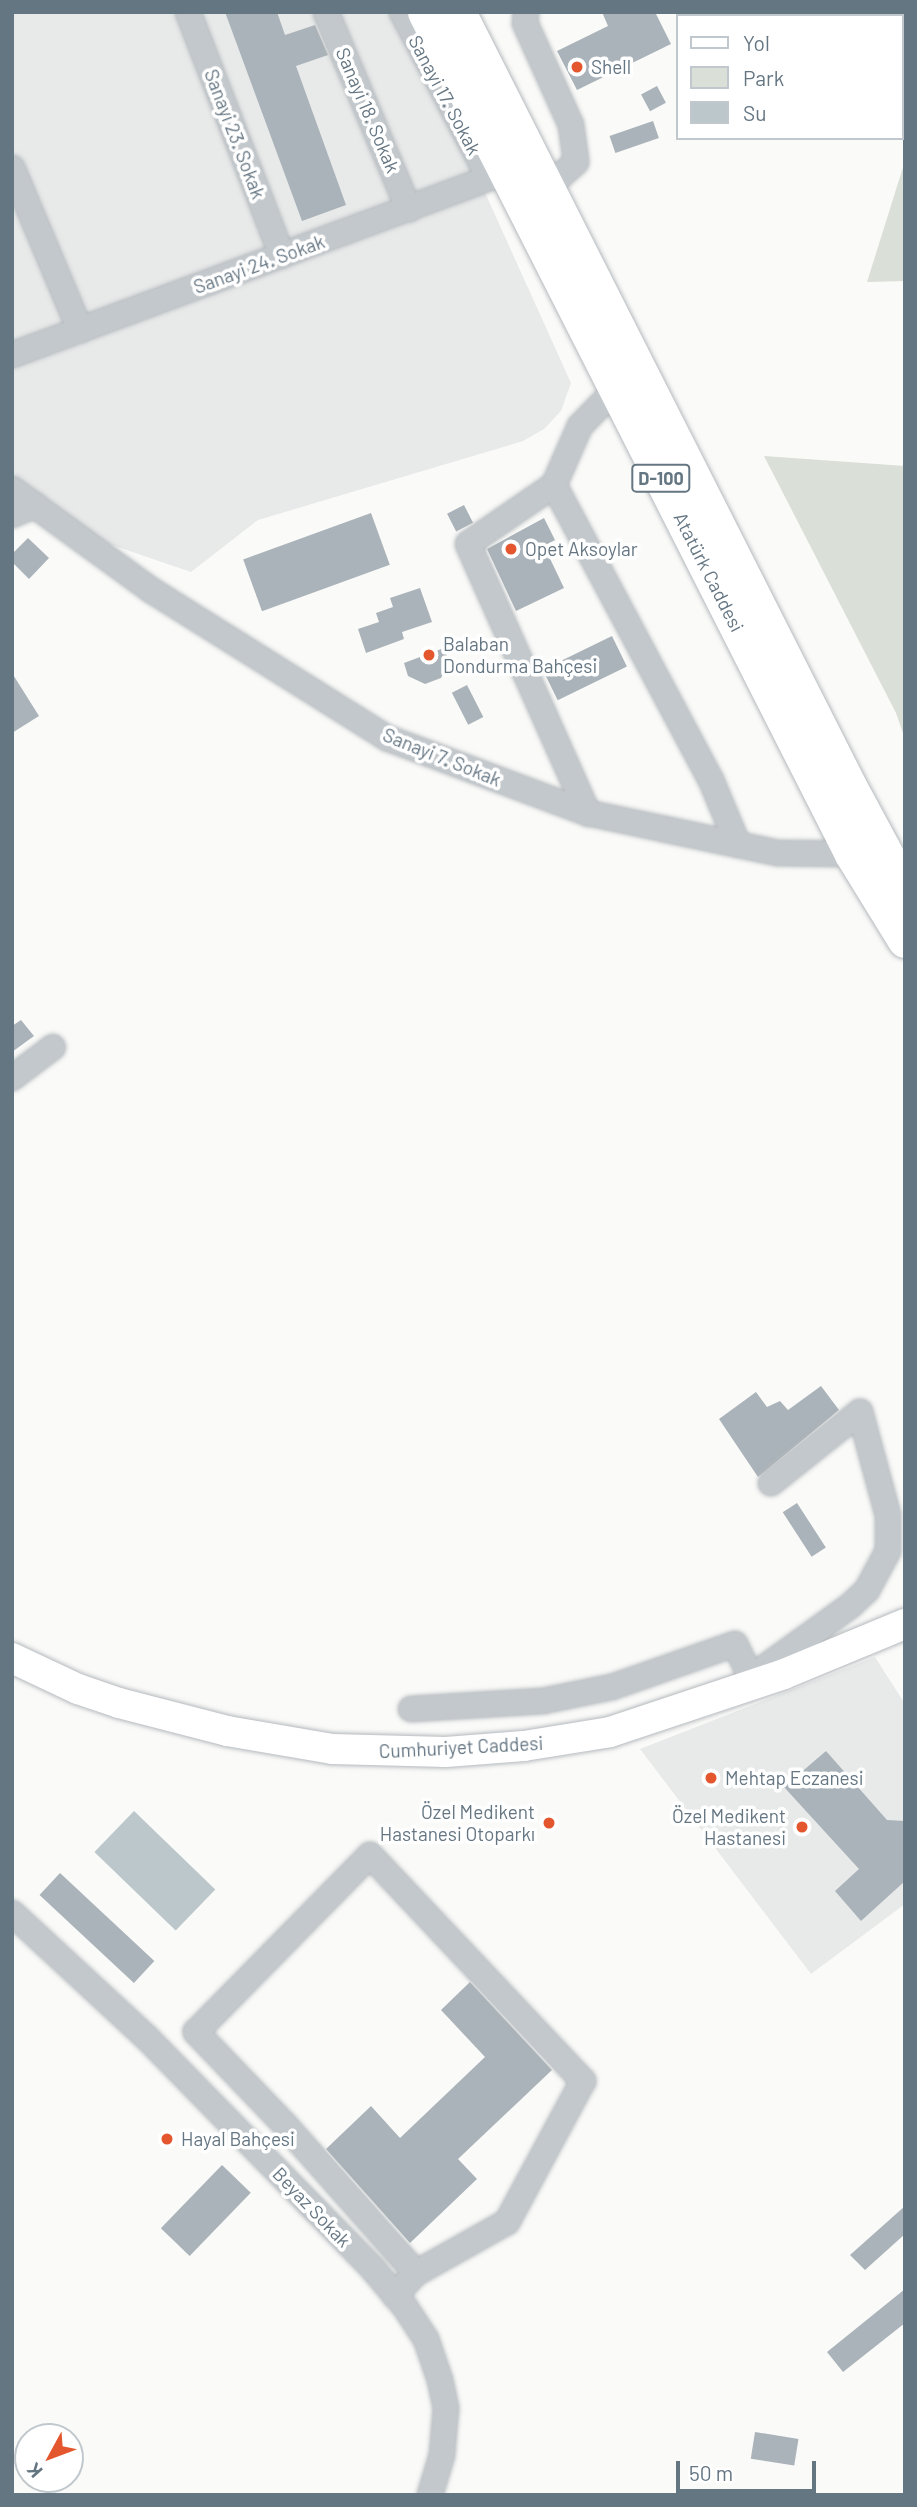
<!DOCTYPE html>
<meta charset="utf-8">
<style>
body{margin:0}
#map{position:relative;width:917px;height:2507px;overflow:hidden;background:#fafaf8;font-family:Barlow,sans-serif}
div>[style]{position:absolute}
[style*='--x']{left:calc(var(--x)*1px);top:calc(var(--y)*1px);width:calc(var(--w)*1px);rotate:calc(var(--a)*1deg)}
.built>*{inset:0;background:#e8e9e9}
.green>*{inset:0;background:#dadfd7}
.water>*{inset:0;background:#bbc7cb;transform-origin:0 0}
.building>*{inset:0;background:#aab3b9;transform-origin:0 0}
.roads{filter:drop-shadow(0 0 2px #b5babe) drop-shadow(0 0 2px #b5babe)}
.minor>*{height:24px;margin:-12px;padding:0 12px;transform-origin:12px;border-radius:12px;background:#c3c8cc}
.major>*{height:30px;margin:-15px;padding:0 15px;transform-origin:15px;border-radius:15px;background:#fff}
.highway>*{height:35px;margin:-17.5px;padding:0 17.5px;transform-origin:17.5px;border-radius:17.5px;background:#fff}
.dots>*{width:19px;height:19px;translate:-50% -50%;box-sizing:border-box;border:4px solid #fff;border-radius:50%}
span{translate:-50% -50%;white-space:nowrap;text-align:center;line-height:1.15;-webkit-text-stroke:7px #fff;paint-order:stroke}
.shield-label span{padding:2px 5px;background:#fff;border:2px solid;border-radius:5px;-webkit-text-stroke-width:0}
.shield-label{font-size:18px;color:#657683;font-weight:700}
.poi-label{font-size:19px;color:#657683}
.left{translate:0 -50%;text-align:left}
.right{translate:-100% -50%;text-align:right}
.street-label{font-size:19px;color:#657683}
.frame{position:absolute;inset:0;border:14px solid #657683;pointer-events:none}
.legend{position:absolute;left:676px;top:14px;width:228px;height:126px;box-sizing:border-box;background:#fff;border:2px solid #c1c8cd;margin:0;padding:9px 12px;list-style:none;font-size:21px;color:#657683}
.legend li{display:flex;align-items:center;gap:14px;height:35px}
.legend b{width:35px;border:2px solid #c1c8cd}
.north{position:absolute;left:14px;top:2423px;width:70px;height:70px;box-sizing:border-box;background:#fff;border:2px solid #c1c8cd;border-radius:50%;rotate:229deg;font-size:19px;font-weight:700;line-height:28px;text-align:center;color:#657683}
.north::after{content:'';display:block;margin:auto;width:24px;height:32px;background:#e4572e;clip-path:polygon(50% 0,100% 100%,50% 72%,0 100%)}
.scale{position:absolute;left:676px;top:2461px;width:140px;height:32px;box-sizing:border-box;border:4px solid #657683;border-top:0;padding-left:9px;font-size:21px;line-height:24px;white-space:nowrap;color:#657683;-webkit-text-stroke:5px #fff;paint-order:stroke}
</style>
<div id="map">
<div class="built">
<div style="clip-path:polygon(12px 12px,392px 12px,468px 155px,571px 383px,561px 411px,544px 429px,523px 441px,258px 520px,191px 572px,12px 511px)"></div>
<div style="clip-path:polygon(875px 1657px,905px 1704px,905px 1904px,811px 1974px,640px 1749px)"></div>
</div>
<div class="green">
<div style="clip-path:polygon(905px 161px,905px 281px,867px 282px)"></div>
<div style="clip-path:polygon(764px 456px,905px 466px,905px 739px,896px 713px)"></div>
</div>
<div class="water">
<div style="left:134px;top:1811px;width:113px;height:57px;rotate:44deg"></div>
</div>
<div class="building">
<div style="clip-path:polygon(225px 12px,277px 12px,285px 35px,315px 25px,328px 55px,296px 66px,346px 205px,302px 221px)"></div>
<div style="clip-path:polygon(602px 12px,655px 12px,671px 44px,577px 90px,557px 51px,608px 26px)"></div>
<div style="left:657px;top:86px;width:19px;height:18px;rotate:62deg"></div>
<div style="left:653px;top:121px;width:18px;height:46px;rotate:71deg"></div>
<div style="left:464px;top:505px;width:20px;height:19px;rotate:63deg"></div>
<div style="left:371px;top:513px;width:55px;height:136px;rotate:70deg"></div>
<div style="clip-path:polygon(544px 518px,555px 540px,544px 546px,564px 588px,516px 611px,487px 549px)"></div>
<div style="clip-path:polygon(28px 538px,49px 558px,29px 579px,12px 562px,12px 554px)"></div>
<div style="clip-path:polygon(420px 588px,432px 622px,402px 632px,404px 639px,366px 653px,358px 629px,379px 622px,376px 613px,393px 607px,390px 598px)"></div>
<div style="left:612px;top:636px;width:34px;height:77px;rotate:64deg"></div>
<div style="clip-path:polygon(444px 648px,449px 661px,441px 678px,425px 684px,408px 676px,404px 663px)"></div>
<div style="clip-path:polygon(12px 673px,39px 716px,12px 733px)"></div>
<div style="left:467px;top:685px;width:36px;height:17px;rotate:63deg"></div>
<div style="clip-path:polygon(21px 1020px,34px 1036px,12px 1052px,12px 1026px)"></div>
<div style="clip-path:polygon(821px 1386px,839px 1410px,758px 1477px,719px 1419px,756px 1392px,767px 1407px,780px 1401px,788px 1410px)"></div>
<div style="left:797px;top:1503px;width:53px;height:17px;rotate:57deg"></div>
<div style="clip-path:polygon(826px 1751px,887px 1820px,905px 1821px,905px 1881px,861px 1921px,835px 1891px,859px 1869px,784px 1787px)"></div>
<div style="left:60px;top:1873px;width:129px;height:30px;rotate:43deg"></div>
<div style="clip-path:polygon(470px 1982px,552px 2070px,458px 2159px,477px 2179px,410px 2243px,326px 2149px,371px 2106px,400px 2138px,485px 2057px,441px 2010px)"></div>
<div style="left:222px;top:2165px;width:40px;height:88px;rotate:44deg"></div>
<div style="clip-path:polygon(905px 2206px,905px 2234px,865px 2270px,850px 2255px)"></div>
<div style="clip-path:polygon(905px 2289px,905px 2323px,843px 2372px,827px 2352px)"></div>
<div style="left:755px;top:2432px;width:44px;height:27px;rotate:9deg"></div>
</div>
<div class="roads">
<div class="minor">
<div style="--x:188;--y:12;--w:261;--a:68.9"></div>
<div style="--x:326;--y:12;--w:214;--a:67.2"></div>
<div style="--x:402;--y:12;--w:187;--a:62.3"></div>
<div style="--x:526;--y:12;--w:11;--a:95"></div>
<div style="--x:525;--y:23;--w:112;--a:65.7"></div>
<div style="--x:571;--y:125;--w:37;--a:82"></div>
<div style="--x:576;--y:162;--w:40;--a:138"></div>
<div style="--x:12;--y:168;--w:176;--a:67.2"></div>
<div style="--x:12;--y:355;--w:527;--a:-20.33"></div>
<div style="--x:617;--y:388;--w:53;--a:134.2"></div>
<div style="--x:580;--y:426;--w:64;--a:113.8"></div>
<div style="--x:554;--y:485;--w:334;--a:62"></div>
<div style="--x:711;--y:780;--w:70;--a:67.4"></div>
<div style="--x:554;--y:485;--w:104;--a:145.5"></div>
<div style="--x:468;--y:544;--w:295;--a:66"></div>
<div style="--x:12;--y:489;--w:172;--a:36"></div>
<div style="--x:151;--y:590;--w:279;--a:32.1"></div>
<div style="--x:387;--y:738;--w:215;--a:20.5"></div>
<div style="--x:588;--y:813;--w:194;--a:11.9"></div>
<div style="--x:778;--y:853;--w:74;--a:0.8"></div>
<div style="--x:12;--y:515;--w:25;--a:-23"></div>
<div style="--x:12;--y:1078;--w:51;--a:-37.1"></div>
<div style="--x:754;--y:1684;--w:19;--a:-58"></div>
<div style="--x:764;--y:1668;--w:106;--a:-35.8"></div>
<div style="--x:850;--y:1606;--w:23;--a:-43"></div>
<div style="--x:867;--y:1590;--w:44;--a:-61.7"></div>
<div style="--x:888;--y:1551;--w:36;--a:-90"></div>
<div style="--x:888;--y:1515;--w:107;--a:-105.2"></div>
<div style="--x:860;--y:1412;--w:114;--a:141.4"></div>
<div style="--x:411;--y:1709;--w:132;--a:-3.5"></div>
<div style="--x:543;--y:1701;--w:70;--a:-11.5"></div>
<div style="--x:612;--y:1687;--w:130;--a:-19.3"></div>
<div style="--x:735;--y:1644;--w:44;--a:64.6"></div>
<div style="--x:12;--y:1913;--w:184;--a:42.8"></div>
<div style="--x:147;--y:2038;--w:323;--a:45.6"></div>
<div style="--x:373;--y:2269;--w:50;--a:49.9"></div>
<div style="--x:405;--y:2307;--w:38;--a:57"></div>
<div style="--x:426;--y:2339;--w:43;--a:71.1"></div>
<div style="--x:440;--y:2380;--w:29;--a:78"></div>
<div style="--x:446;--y:2408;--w:47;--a:94.9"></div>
<div style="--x:442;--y:2455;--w:42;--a:106.7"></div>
<div style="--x:395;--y:2296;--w:31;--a:-48"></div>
<div style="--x:416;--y:2273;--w:195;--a:-131.5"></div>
<div style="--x:287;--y:2127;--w:132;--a:-133.8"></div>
<div style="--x:196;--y:2032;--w:248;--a:-45.5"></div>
<div style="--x:370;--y:1855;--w:311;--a:46.7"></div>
<div style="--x:583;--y:2081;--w:160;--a:118.3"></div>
<div style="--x:507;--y:2222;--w:104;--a:150.7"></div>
</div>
<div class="major">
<div style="--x:12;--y:1658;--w:73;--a:25.2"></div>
<div style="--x:78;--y:1689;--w:43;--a:18.9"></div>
<div style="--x:119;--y:1703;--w:112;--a:14.5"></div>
<div style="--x:227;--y:1731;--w:107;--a:9.7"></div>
<div style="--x:332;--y:1749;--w:114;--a:1.5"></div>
<div style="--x:446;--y:1752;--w:78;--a:-4.4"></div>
<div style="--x:524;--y:1746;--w:87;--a:-9.2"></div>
<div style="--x:610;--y:1732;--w:183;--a:-18.4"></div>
<div style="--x:784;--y:1674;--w:131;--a:-22.5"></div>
</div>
<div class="highway">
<div style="--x:425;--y:12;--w:944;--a:63.11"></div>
<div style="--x:852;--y:854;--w:101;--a:58.4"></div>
<div style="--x:458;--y:12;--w:867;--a:63.2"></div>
<div style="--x:849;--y:786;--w:118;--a:61.7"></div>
</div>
</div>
<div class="dots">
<div style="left:577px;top:67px;background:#e4572e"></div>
<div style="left:511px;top:549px;background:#e4572e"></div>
<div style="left:429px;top:655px;background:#e4572e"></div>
<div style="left:711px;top:1778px;background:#e4572e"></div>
<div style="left:549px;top:1823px;background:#e4572e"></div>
<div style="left:802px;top:1827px;background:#e4572e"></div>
<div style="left:167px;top:2139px;background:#e4572e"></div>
</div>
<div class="shield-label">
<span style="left:661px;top:478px">D-100</span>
</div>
<div class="poi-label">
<span class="left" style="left:591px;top:67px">Shell</span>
<span class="left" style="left:525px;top:549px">Opet Aksoylar</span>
<span class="left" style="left:443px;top:655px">Balaban<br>Dondurma Bahçesi</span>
<span class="left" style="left:725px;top:1778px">Mehtap Eczanesi</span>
<span class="right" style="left:535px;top:1823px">Özel Medikent<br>Hastanesi Otoparkı</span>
<span class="right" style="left:786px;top:1827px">Özel Medikent<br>Hastanesi</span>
<span class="left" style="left:181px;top:2139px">Hayal Bahçesi</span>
</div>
<div class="street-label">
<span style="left:445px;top:95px;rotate:62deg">Sanayi 17. Sokak</span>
<span style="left:368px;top:110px;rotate:67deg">Sanayi 18. Sokak</span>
<span style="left:235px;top:134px;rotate:69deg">Sanayi 23. Sokak</span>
<span style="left:259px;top:264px;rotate:-20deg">Sanayi 24. Sokak</span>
<span style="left:709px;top:572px;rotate:63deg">Atatürk Caddesi</span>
<span style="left:442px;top:757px;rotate:22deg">Sanayi 7. Sokak</span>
<span style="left:461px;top:1747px;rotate:-3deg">Cumhuriyet Caddesi</span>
<span style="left:312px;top:2207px;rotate:46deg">Beyaz Sokak</span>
</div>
<div class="frame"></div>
<ul class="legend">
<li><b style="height:9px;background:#fff"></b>Yol</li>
<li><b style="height:19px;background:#dadfd7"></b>Park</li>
<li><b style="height:19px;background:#bbc7cb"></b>Su</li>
</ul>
<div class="north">K</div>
<div class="scale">50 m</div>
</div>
